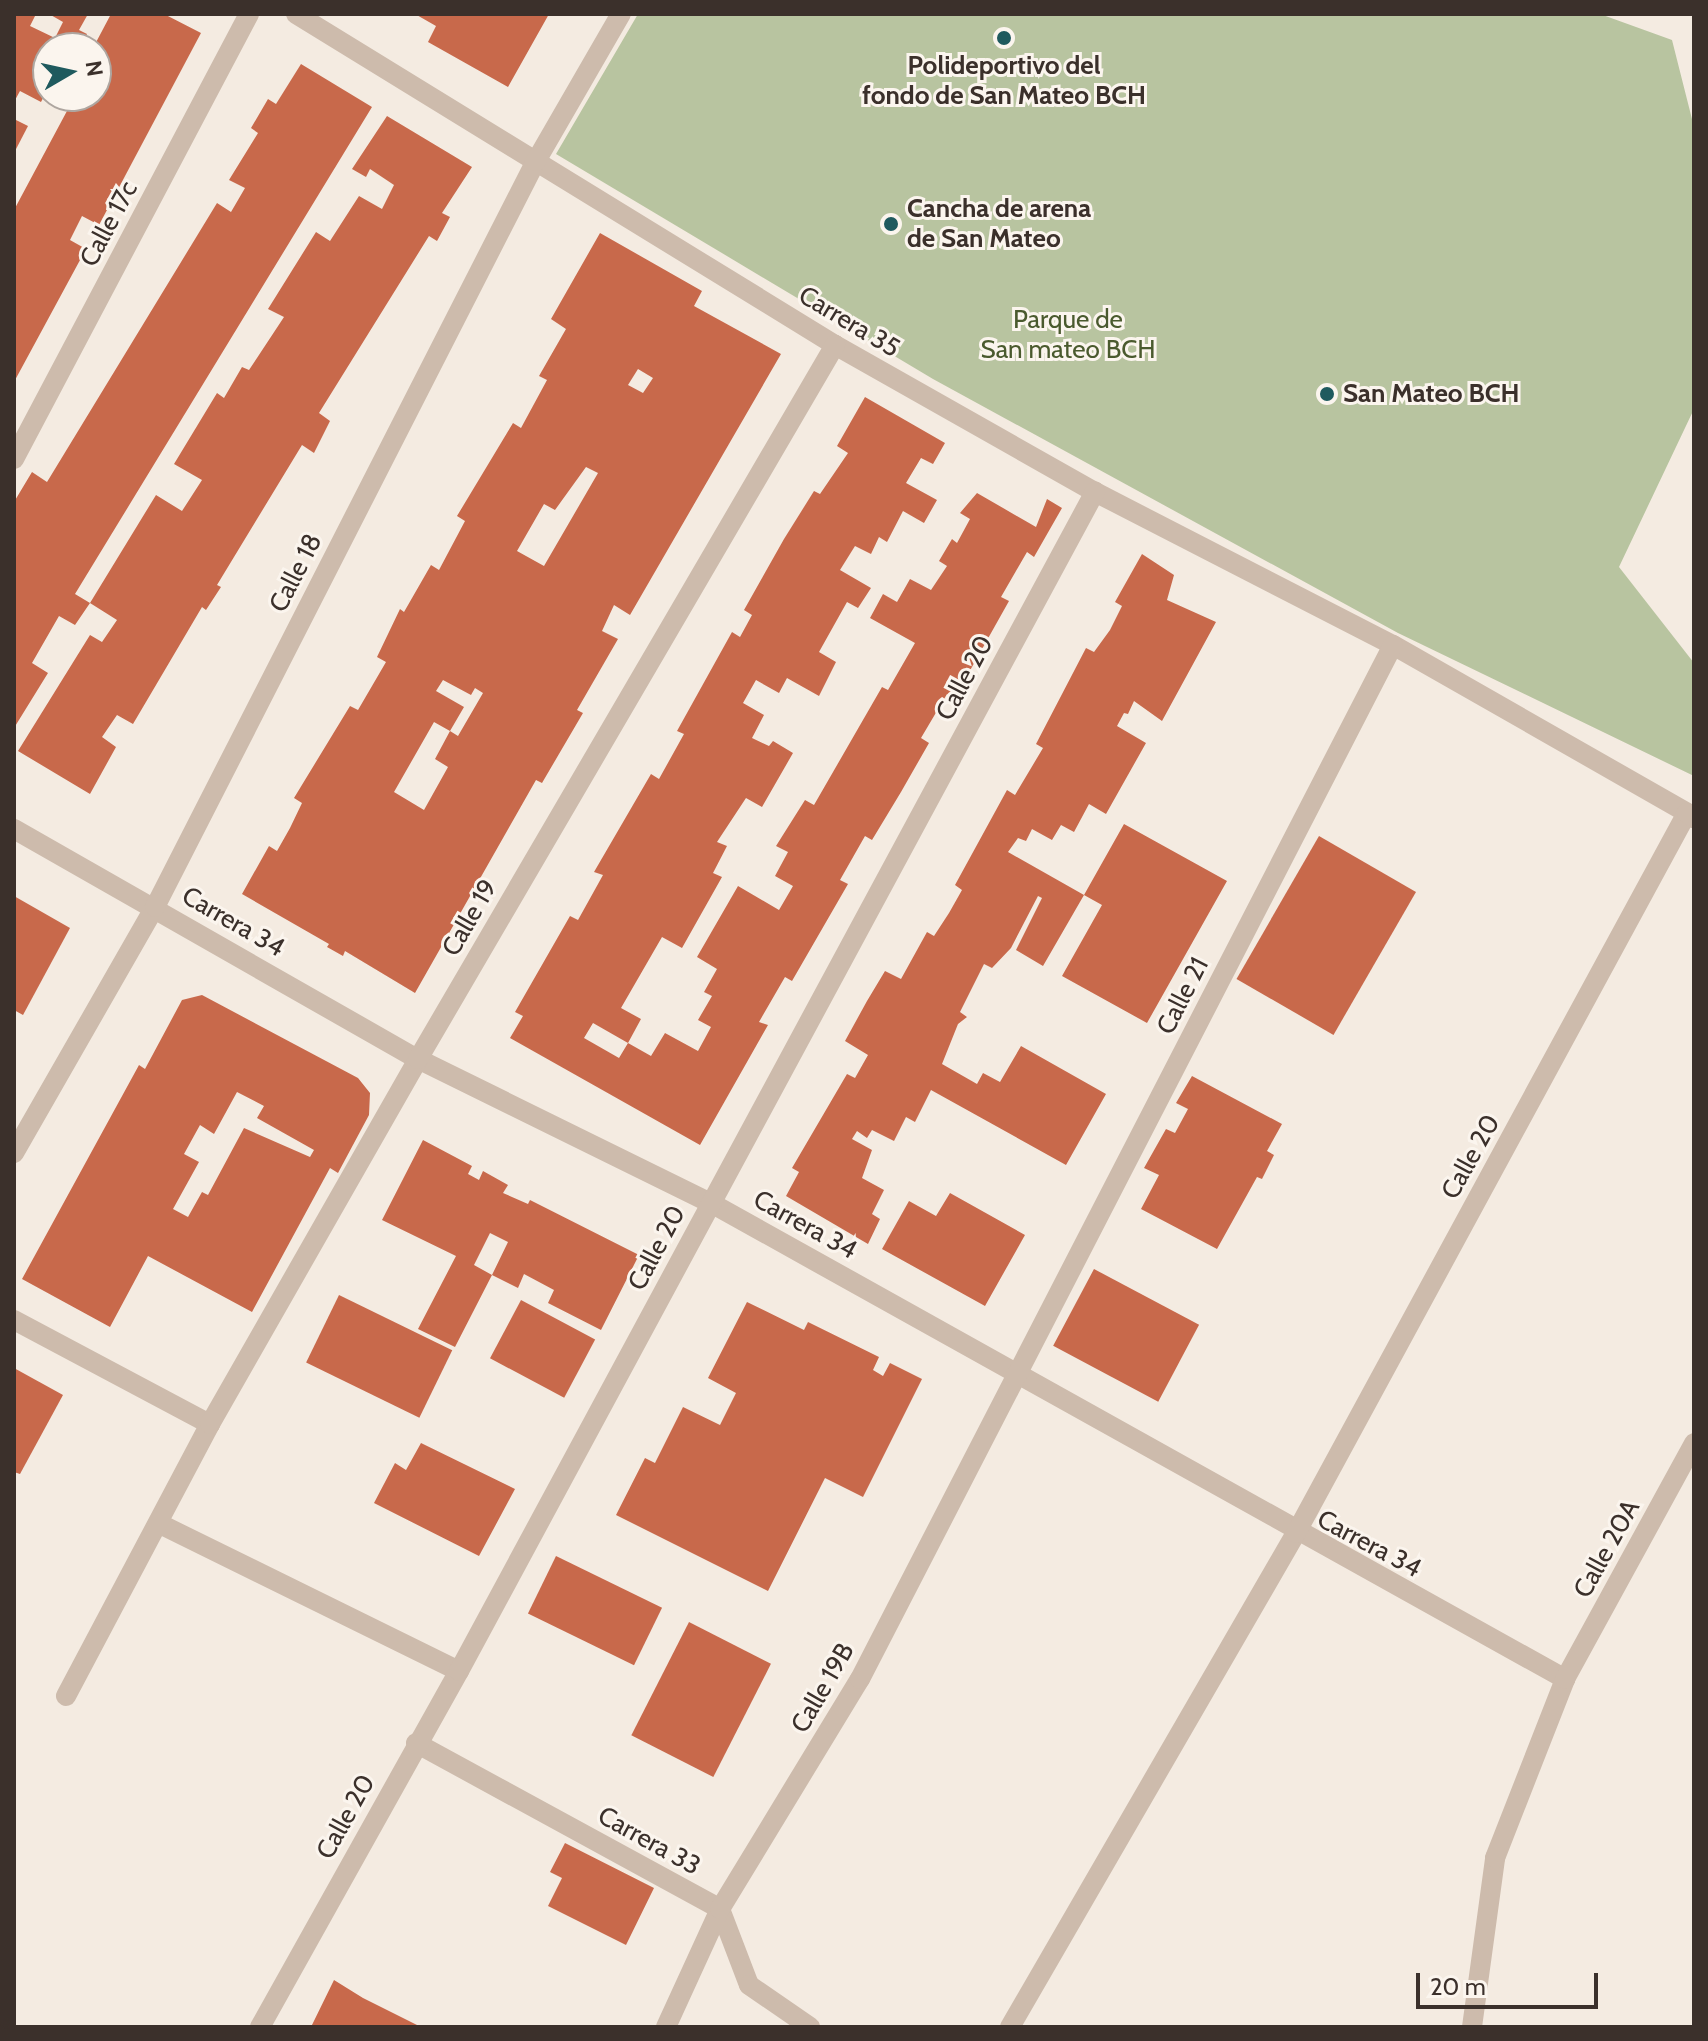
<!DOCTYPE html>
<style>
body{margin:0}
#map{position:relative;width:1708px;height:2041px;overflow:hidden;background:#f4ebe1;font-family:Cabin,sans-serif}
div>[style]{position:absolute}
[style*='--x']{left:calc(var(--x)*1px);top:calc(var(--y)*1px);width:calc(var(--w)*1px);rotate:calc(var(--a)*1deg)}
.green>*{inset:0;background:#b8c4a0}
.building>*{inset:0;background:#c8694b;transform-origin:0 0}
.street>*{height:20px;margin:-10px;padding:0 10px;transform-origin:10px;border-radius:10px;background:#cdbbac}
.dots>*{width:22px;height:22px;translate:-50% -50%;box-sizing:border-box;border:4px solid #fbf5ee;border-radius:50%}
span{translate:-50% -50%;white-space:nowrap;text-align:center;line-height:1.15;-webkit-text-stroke:6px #fbf5ee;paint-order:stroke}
.poi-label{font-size:26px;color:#3b302b;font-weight:700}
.left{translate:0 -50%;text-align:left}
.street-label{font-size:26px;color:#3b302b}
.park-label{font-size:26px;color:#4a5a2e}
.frame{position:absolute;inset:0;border:16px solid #3b302b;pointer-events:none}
.north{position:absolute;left:32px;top:32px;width:80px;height:80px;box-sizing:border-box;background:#fbf5ee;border:2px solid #aea6a0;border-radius:50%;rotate:81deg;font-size:22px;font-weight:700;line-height:32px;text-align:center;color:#3b302b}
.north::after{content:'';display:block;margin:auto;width:28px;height:36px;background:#1f5a5e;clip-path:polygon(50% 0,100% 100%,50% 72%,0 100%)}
.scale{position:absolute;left:1416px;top:1973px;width:182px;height:36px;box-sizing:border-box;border:4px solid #3b302b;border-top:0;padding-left:10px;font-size:24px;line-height:28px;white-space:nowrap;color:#3b302b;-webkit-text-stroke:6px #fbf5ee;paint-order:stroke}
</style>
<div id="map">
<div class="green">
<div style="clip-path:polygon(638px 14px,1600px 14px,1672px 40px,1694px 127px,1694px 409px,1619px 567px,1694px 663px,1694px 776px,1398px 633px,933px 379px,556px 154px)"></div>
</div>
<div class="building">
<div style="clip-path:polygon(14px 14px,36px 14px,30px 26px,55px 38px,63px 22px,49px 14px,88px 14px,79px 30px,87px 34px,80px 48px,48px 48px,48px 88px,41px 102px,20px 91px,14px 102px)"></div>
<div style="clip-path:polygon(111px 14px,164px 14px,201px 33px,99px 225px,82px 216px,70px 240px,86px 249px,14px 382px,14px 210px,75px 96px,96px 96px,93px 48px)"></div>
<div style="clip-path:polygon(415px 14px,549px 14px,508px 87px,428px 42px,436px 26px)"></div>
<div style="clip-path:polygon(301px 64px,372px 107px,75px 594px,90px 603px,156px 495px,182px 511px,202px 480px,174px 464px,217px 393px,224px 398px,242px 367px,249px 370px,284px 317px,268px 309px,316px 232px,330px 241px,359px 196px,382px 209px,394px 185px,370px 169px,366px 177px,352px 169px,387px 116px,472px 167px,442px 213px,450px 217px,437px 241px,429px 236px,319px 413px,330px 421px,314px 453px,302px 445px,217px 585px,221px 587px,206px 610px,202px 607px,133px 724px,117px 715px,102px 737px,116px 747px,90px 794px,18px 751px,90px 635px,102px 642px,117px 620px,90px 603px,75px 625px,59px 616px,32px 663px,48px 673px,14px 728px,14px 502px,32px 472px,47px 482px,217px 203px,231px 212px,245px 188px,229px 180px,258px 133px,251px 128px,268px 99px,276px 104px)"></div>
<div style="clip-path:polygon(14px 119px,28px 126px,14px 153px)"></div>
<div style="clip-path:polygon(evenodd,600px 233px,702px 291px,694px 306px,781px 354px,630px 615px,614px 605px,602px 631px,618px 639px,577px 710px,583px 713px,542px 783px,536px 780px,415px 993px,345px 951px,343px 956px,327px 947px,329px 944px,242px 894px,269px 846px,277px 851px,290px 828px,302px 803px,294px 798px,350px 706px,358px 710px,386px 662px,377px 657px,400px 609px,404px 612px,431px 565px,439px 570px,465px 521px,457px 516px,513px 423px,521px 428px,547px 380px,539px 376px,566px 329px,551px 319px,600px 233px,638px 369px,653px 378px,643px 393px,628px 385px,638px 369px,600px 233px,586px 467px,598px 473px,544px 566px,517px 551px,544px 504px,555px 510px,586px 467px,600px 233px,443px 680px,471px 695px,475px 688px,483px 693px,458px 736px,450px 731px,435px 759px,448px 767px,424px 810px,394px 792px,434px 722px,450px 731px,464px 707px,436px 691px,443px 680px)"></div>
<div style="clip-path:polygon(865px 397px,945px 443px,933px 464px,921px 458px,906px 483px,937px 500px,924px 523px,903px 511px,887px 542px,879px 537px,871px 554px,855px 546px,840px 570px,871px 588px,858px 608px,847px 602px,819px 652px,836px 662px,819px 696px,787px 678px,779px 693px,756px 680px,743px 703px,764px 715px,752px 738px,769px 746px,773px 741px,793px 753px,762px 807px,746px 798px,717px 842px,727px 846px,713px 873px,722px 877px,682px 948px,662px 937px,621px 1008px,641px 1019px,628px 1043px,593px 1023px,584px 1038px,619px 1058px,628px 1043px,651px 1056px,665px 1033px,698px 1051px,711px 1027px,698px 1020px,712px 996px,704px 992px,717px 969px,697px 957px,738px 886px,779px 910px,793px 886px,775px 876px,788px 852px,776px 846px,805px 800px,814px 805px,882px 687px,888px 690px,915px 643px,870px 618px,883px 594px,897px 602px,910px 579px,931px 590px,947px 566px,939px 561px,952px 539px,957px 543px,970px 519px,960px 513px,977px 493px,1036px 527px,1047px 499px,1062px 508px,1034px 557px,1027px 552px,1001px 597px,1009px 601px,954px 699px,947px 694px,921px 738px,929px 743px,901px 792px,872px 840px,865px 836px,840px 880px,848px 884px,792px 981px,785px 977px,759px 1022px,768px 1025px,700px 1145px,510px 1038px,523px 1016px,515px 1012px,570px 916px,578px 920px,603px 875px,594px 872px,651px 774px,659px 779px,684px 734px,677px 731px,732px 632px,740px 637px,752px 615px,744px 610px,784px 539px,814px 491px,820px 494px,848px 453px,837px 446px)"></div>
<div style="clip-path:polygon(1142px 554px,1174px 575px,1167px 600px,1216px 622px,1162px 721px,1134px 701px,1128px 714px,1124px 713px,1117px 726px,1146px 743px,1106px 814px,1089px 804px,1074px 832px,1061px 825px,1052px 840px,1032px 829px,1026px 841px,1018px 838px,1008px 852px,1084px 895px,1043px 966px,1016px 950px,1042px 898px,1038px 896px,1011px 948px,992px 968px,984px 964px,960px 1012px,967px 1017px,958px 1024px,942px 1064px,977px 1084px,983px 1073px,1000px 1082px,1021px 1046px,1106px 1094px,1066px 1165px,931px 1090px,915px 1122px,906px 1117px,894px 1141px,872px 1130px,867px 1138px,857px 1131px,852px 1139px,872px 1150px,862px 1178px,884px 1190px,872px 1214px,880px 1219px,868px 1244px,786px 1196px,799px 1172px,792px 1168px,847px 1074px,855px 1078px,868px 1055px,845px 1041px,867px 1001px,885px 971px,901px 979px,927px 932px,934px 936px,949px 913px,962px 890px,955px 885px,1007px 790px,1015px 795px,1043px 748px,1036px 744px,1086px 648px,1094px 652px,1110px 630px,1122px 606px,1115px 602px)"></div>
<div style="clip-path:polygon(1124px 824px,1227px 881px,1147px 1023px,1062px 976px,1102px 905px,1084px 895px)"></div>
<div style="left:1319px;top:836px;width:112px;height:165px;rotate:30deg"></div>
<div style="clip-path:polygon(14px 896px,70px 928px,23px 1015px,14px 1010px)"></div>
<div style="clip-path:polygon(evenodd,202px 995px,358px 1078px,370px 1093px,369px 1115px,338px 1173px,330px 1168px,252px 1312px,148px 1256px,110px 1327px,22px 1279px,139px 1065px,145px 1069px,182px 1000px,202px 995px,237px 1092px,264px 1106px,257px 1118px,314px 1150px,310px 1157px,244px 1128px,208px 1195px,202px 1192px,188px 1217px,173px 1209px,199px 1162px,184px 1154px,200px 1125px,214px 1134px,237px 1092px)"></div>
<div style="clip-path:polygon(1192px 1076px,1282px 1124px,1267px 1151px,1274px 1155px,1262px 1179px,1257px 1177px,1217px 1249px,1141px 1209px,1159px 1175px,1144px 1168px,1166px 1129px,1175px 1133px,1188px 1109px,1176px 1103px)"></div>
<div style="clip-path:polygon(evenodd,423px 1140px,472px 1166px,468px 1174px,479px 1180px,483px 1171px,508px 1185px,503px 1193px,528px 1204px,530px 1200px,639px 1255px,601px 1330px,548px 1303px,554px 1290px,524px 1274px,518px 1288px,492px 1275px,455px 1347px,418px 1329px,456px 1256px,382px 1220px,423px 1140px,490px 1233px,508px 1242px,492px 1275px,474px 1265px,490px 1233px)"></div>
<div style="clip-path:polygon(950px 1193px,1025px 1235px,985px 1306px,882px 1249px,909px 1201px,936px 1216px)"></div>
<div style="left:1094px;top:1269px;width:119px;height:87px;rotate:28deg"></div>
<div style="left:339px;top:1295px;width:126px;height:75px;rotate:26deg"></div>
<div style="left:521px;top:1300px;width:84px;height:66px;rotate:28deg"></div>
<div style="clip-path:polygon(747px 1302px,804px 1330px,808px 1322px,879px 1357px,873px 1370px,883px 1376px,890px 1363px,922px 1379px,863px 1497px,825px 1478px,768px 1591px,616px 1515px,645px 1458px,655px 1463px,683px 1407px,720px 1425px,736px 1393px,708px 1378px)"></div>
<div style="clip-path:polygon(14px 1368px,63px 1395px,20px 1474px,14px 1472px)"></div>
<div style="clip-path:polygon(421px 1443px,515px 1489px,479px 1556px,374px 1503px,395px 1463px,406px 1470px)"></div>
<div style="left:556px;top:1556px;width:118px;height:64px;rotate:26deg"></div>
<div style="left:689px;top:1622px;width:92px;height:127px;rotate:27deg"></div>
<div style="clip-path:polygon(565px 1843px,654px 1888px,626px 1945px,548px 1906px,562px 1878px,550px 1872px)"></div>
<div style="clip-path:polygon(334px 1980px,363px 1998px,421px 2027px,311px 2027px)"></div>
</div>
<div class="street">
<div style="--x:296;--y:14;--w:633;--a:31.55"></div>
<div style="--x:835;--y:345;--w:299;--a:29.5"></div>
<div style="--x:1095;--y:492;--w:335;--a:27.2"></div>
<div style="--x:1393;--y:645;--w:339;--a:29.7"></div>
<div style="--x:14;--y:459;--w:503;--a:-62.16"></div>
<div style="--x:14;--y:829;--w:465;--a:29.7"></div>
<div style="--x:418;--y:1059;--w:326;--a:26.2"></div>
<div style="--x:711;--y:1203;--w:978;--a:29.13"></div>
<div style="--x:14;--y:1153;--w:284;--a:-60.2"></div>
<div style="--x:155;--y:907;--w:838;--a:-62.95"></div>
<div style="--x:536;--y:161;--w:170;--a:-60"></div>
<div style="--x:14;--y:1320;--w:222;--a:28"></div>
<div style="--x:160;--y:1524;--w:333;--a:26.2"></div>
<div style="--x:66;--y:1696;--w:308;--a:-62.1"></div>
<div style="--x:210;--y:1424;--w:420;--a:-60.3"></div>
<div style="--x:418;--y:1059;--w:827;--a:-59.71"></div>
<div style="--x:416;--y:1743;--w:346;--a:28.6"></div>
<div style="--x:720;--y:1909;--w:81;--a:69.1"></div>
<div style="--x:749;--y:1985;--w:74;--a:34.5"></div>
<div style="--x:260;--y:2027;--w:408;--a:-60.8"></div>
<div style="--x:459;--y:1671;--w:1340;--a:-61.66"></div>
<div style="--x:666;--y:2027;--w:130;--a:-65.4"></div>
<div style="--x:720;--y:1909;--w:269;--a:-58.7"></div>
<div style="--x:860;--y:1679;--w:1163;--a:-62.73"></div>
<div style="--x:1010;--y:2027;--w:571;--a:-59.93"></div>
<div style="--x:1296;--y:1533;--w:819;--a:-61.5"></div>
<div style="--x:1687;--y:813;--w:9;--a:36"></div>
<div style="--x:1472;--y:2027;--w:171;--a:-82.2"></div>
<div style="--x:1495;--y:1858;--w:192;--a:-68.6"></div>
<div style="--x:1565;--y:1679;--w:269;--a:-61.3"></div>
</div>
<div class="dots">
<div style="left:1004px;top:38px;background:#1f5a5e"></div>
<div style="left:891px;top:224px;background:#1f5a5e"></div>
<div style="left:1327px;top:394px;background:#1f5a5e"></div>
</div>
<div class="poi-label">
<span style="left:1004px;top:81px">Polideportivo del<br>fondo de San Mateo BCH</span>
<span class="left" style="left:907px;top:224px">Cancha de arena<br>de San Mateo</span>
<span class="left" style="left:1343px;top:394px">San Mateo BCH</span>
</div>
<div class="street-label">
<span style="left:109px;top:224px;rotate:-62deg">Calle 17c</span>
<span style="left:849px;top:322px;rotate:31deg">Carrera 35</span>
<span style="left:296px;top:573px;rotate:-63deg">Calle 18</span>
<span style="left:965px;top:678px;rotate:-62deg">Calle 20</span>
<span style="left:470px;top:918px;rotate:-60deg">Calle 19</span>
<span style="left:233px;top:922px;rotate:30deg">Carrera 34</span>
<span style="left:1183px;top:996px;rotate:-63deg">Calle 21</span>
<span style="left:1471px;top:1157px;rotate:-61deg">Calle 20</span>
<span style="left:805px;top:1225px;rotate:29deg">Carrera 34</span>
<span style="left:657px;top:1248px;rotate:-62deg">Calle 20</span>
<span style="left:1369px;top:1544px;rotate:28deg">Carrera 34</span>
<span style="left:1607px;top:1549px;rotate:-61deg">Calle 20A</span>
<span style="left:823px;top:1688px;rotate:-60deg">Calle 19B</span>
<span style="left:346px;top:1817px;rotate:-61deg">Calle 20</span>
<span style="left:649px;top:1841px;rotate:29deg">Carrera 33</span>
</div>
<div class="park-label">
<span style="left:1068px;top:335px">Parque de<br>San mateo BCH</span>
</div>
<div class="frame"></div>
<div class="north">N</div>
<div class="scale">20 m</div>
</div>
